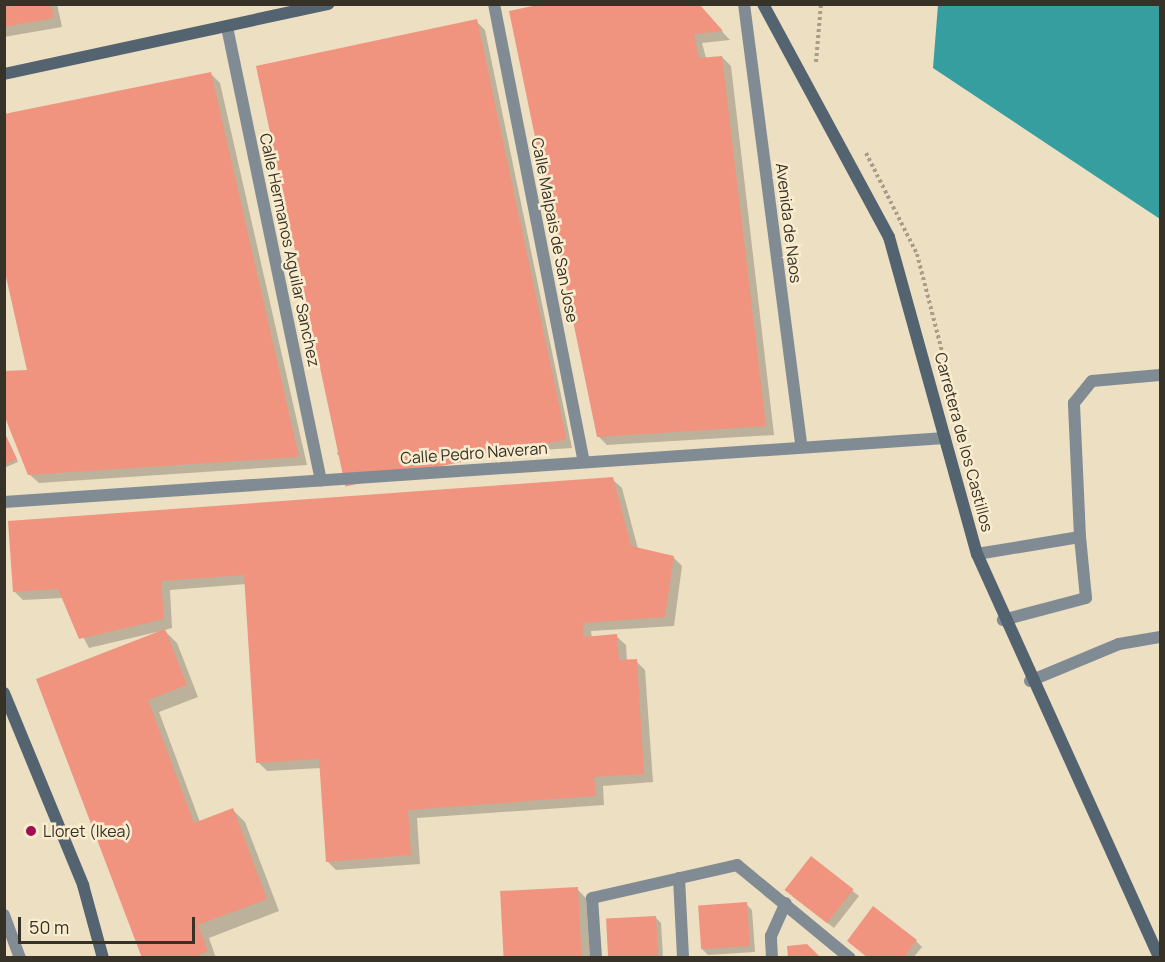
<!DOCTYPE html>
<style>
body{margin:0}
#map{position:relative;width:1165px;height:962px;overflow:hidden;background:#ecdfc2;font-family:Manrope,sans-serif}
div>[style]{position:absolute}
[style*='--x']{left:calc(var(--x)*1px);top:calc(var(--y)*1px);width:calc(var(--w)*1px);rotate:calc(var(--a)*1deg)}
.water>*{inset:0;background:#369e9f}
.shadow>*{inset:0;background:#0003}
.building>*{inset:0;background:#f0947f;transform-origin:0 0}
.path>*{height:4px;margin-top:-2px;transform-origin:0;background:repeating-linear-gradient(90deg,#a89e88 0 3px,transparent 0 6px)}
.lane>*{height:12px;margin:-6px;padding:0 6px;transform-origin:6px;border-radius:6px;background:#818b94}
.street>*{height:12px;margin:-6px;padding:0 6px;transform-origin:6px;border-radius:6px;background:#818b94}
.secondary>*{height:12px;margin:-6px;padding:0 6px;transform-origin:6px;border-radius:6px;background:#546370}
.dots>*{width:16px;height:16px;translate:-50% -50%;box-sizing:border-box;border:3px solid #f9eccf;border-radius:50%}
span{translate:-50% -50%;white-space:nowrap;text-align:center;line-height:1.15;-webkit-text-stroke:5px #f9eccf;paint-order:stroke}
.street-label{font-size:16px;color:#373227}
.poi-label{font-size:16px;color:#373227}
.left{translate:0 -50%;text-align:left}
.frame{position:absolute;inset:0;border:6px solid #373227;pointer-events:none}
.scale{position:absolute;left:18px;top:917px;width:177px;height:27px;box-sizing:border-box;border:3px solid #373227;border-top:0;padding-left:8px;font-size:18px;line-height:21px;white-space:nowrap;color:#373227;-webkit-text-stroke:4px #f9eccf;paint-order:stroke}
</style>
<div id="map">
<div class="water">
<div style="clip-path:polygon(938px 5px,1160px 5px,1160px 219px,933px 68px)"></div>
</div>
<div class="shadow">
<div style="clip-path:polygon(4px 4px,57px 4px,62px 27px,4px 37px)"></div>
<div style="clip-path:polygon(696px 4px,730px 40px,702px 43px,706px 58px,722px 57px,731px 66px,774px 435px,607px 445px,598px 436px)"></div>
<div style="clip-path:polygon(476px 21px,485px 30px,572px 448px,346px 463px,337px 454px)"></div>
<div style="clip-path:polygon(211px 74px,220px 83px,307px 465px,39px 483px,29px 474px,29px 371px)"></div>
<div style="clip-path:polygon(4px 431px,18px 462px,4px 468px)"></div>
<div style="clip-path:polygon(612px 479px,622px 488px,638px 549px,673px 557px,682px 566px,674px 626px,591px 631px,592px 638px,616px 636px,626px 645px,627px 661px,636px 661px,645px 670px,653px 782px,603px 786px,604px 805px,417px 818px,420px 864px,336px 870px,327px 861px,321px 768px,267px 771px,258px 762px,246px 584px,170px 590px,172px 628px,164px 630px,177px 643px,198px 697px,159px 712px,200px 822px,233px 810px,245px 822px,279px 911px,209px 938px,216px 958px,143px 958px,38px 680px,161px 631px,89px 648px,63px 598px,23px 600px,14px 591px)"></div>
<div style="clip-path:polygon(811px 858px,859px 896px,834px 928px,792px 896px)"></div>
<div style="clip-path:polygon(577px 889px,586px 898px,590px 958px,506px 958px)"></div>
<div style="clip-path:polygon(746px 904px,752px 910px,755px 952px,708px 955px,702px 949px)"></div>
<div style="clip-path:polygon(655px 917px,661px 923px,663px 958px,610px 958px)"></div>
<div style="clip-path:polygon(916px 941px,922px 947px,913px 958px,868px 958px)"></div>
</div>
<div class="building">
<div style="clip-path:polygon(4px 4px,51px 4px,54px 18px,4px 27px)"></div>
<div style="clip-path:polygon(542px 4px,699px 4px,723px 31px,694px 34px,699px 58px,722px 56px,766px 426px,597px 437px,509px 11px)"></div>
<div style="left:477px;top:19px;width:430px;height:226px;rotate:78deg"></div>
<div style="clip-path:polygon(211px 72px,299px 457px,28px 475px,4px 415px,4px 371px,27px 370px,4px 268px,4px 114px)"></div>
<div style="clip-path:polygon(4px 432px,17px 459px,4px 465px)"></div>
<div style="clip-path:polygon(613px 477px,631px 546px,674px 556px,665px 617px,583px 623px,583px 637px,617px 634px,619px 660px,637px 659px,644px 774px,594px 777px,596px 796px,408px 810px,411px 855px,326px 862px,319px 759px,256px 763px,244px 575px,161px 581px,164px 619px,79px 639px,58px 589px,13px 592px,8px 521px)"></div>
<div style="clip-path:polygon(165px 629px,187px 685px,148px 700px,194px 823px,233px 808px,267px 899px,198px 925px,208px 951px,192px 958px,142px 958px,36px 679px)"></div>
<div style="left:811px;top:856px;width:54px;height:43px;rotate:38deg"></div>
<div style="left:578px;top:887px;width:71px;height:78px;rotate:87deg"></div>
<div style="left:747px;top:902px;width:44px;height:49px;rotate:86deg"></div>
<div style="clip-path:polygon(873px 906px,917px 940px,903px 958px,868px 958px,847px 941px)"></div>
<div style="left:656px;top:916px;width:42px;height:50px;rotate:87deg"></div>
<div style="clip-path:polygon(807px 944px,821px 958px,788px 958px,787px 946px)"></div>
</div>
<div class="path">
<div style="--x:816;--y:62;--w:58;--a:-85.1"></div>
<div style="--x:866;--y:153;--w:113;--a:63.2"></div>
<div style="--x:917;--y:254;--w:136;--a:75.6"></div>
</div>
<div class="lane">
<div style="--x:1080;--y:537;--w:134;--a:-92.6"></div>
<div style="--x:1074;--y:403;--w:28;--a:-51"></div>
<div style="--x:1092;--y:381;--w:68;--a:-5"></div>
<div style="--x:977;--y:554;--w:104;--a:-9.4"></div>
<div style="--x:1080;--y:537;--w:61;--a:84.4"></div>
<div style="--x:1086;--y:598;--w:86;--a:165.2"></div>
<div style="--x:1030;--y:681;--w:96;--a:-22.6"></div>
<div style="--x:1119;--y:644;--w:42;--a:-9.7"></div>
<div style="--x:679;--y:878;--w:80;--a:87.1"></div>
<div style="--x:596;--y:958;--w:60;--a:-93.8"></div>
<div style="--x:592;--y:898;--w:149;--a:-12.8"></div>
<div style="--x:737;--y:865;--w:146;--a:39.5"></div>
<div style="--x:772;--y:958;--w:22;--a:-93"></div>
<div style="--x:771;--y:936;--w:36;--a:-66"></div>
</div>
<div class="street">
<div style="--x:494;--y:4;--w:466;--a:78.9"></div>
<div style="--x:744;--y:4;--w:445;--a:82.6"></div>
<div style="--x:227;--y:27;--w:463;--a:78.3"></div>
<div style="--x:4;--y:502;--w:943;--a:-3.89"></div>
<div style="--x:4;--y:915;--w:46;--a:69.6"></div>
</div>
<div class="secondary">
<div style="--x:763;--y:4;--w:265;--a:61.6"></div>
<div style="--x:889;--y:237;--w:329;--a:74.5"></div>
<div style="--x:977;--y:554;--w:443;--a:65.7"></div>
<div style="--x:4;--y:74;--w:332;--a:-12.2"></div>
<div style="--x:4;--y:693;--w:208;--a:67.6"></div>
<div style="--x:83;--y:885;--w:76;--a:74.7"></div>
</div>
<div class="dots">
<div style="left:31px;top:831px;background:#a10d51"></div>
</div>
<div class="street-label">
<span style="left:789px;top:223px;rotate:83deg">Avenida de Naos</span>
<span style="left:555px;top:230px;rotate:79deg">Calle Malpais de San Jose</span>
<span style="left:290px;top:250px;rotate:78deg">Calle Hermanos Aguilar Sanchez</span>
<span style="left:964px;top:442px;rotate:75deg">Carretera de los Castillos</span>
<span style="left:474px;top:453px;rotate:-4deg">Calle Pedro Naveran</span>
</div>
<div class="poi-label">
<span class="left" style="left:43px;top:831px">Lloret (Ikea)</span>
</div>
<div class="frame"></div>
<div class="scale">50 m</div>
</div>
